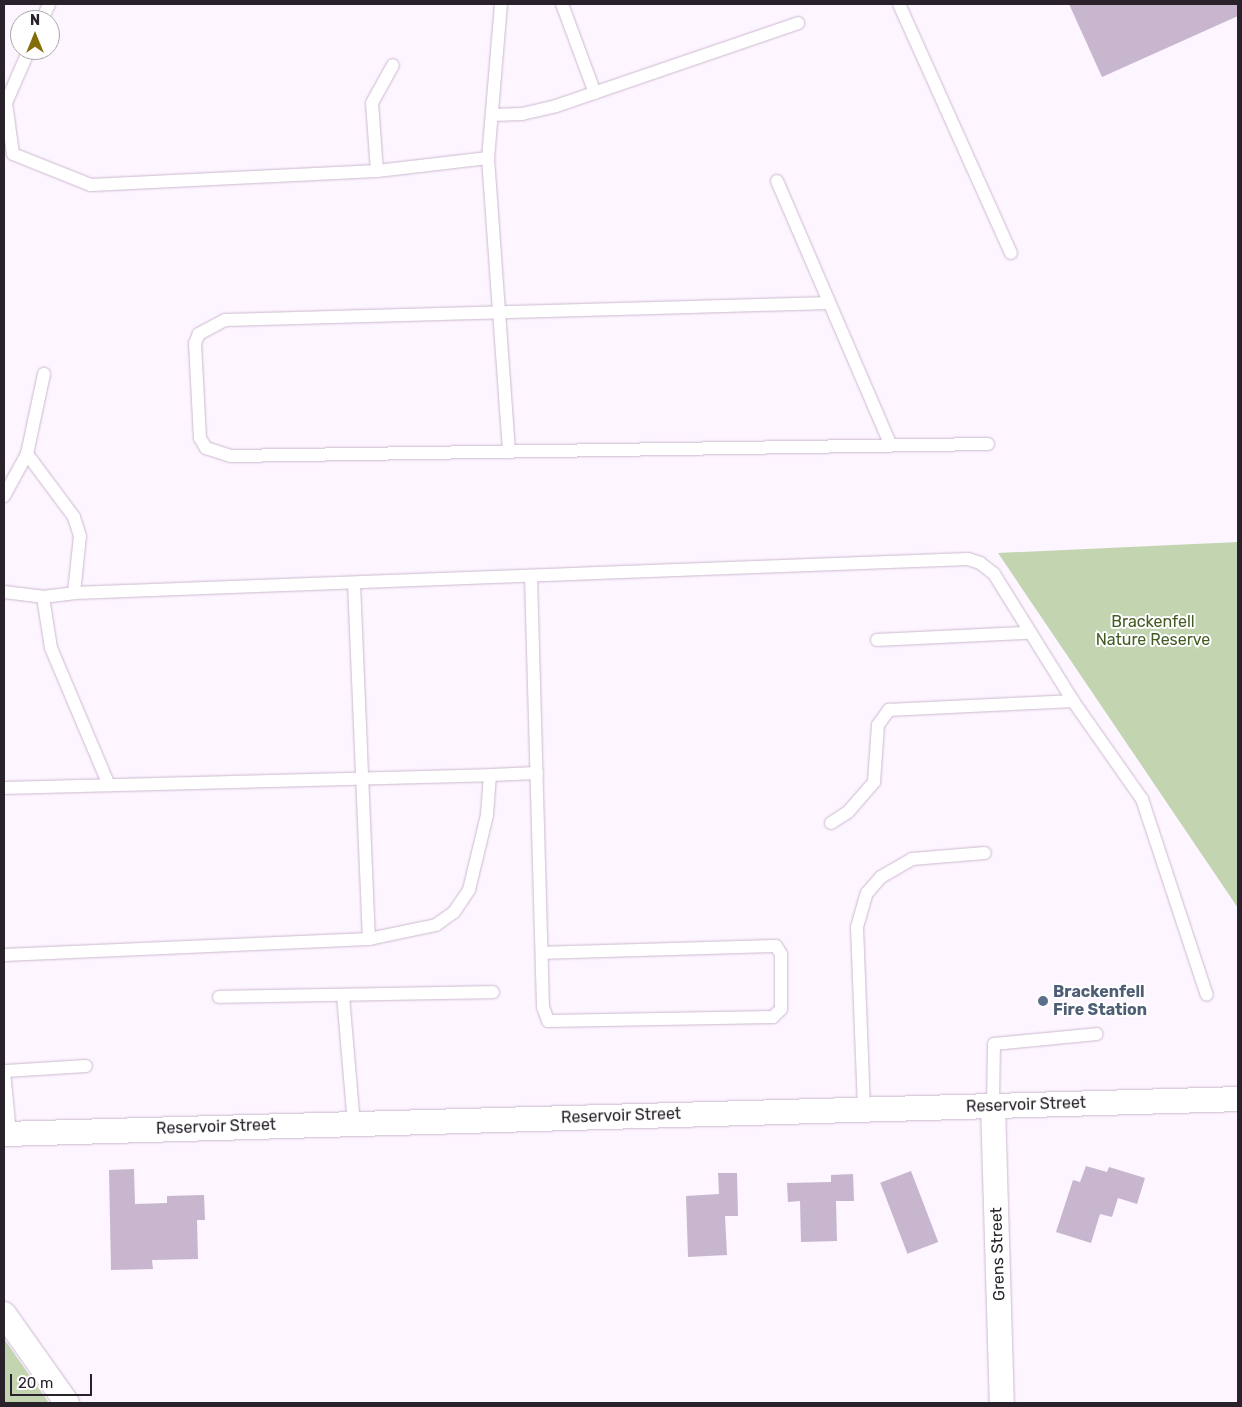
<!DOCTYPE html>
<style>
body{margin:0}
#map{position:relative;width:1242px;height:1407px;overflow:hidden;background:#fdf5ff;font-family:Rubik,sans-serif}
div>[style]{position:absolute}
[style*='--x']{left:calc(var(--x)*1px);top:calc(var(--y)*1px);width:calc(var(--w)*1px);rotate:calc(var(--a)*1deg)}
.green>*{inset:0;background:#c3d4b1}
.building>*{inset:0;background:#c7b6ce;transform-origin:0 0}
.roads{filter:drop-shadow(0 0 1px #ccb9cf) drop-shadow(0 0 1px #ccb9cf)}
.service>*{height:12px;margin:-6px;padding:0 6px;transform-origin:6px;border-radius:6px;background:#fff}
.minor>*{height:24px;margin:-12px;padding:0 12px;transform-origin:12px;border-radius:12px;background:#fff}
.dots>*{width:14px;height:14px;translate:-50% -50%;box-sizing:border-box;border:2px solid #fff;border-radius:50%}
span{translate:-50% -50%;white-space:nowrap;text-align:center;line-height:1.15;-webkit-text-stroke:4px #fff;paint-order:stroke}
.park-label{font-size:16px;color:#435b23}
.service-label{font-size:16px;color:#4e5e75;font-weight:700}
.left{translate:0 -50%;text-align:left}
.street-label{font-size:16px;color:#29222b}
.frame{position:absolute;inset:0;border:5px solid #29222b;pointer-events:none}
.north{position:absolute;left:10px;top:10px;width:50px;height:50px;box-sizing:border-box;background:#fff;border:1px solid #a9a7aa;border-radius:50%;rotate:0deg;font-size:14px;font-weight:700;line-height:20px;text-align:center;color:#29222b}
.north::after{content:'';display:block;margin:auto;width:18px;height:22px;background:#826d09;clip-path:polygon(50% 0,100% 100%,50% 72%,0 100%)}
.scale{position:absolute;left:10px;top:1374px;width:82px;height:22px;box-sizing:border-box;border:2px solid #29222b;border-top:0;padding-left:6px;font-size:15px;line-height:18px;white-space:nowrap;color:#29222b;-webkit-text-stroke:4px #fff;paint-order:stroke}
</style>
<div id="map">
<div class="green">
<div style="clip-path:polygon(1238px 542px,1238px 908px,998px 553px)"></div>
<div style="clip-path:polygon(4px 1339px,49px 1403px,4px 1403px)"></div>
</div>
<div class="building">
<div style="clip-path:polygon(1069px 4px,1238px 4px,1238px 16px,1102px 77px)"></div>
<div style="clip-path:polygon(1086px 1166px,1107px 1172px,1109px 1167px,1145px 1178px,1137px 1204px,1118px 1198px,1112px 1217px,1100px 1214px,1091px 1243px,1056px 1232px,1073px 1180px,1080px 1182px)"></div>
<div style="clip-path:polygon(134px 1169px,135px 1204px,167px 1203px,167px 1196px,204px 1195px,205px 1220px,197px 1220px,198px 1259px,152px 1260px,153px 1269px,111px 1270px,109px 1170px)"></div>
<div style="left:911px;top:1171px;width:76px;height:33px;rotate:69deg"></div>
<div style="clip-path:polygon(718px 1173px,737px 1173px,738px 1216px,725px 1216px,727px 1255px,688px 1257px,686px 1196px,719px 1194px)"></div>
<div style="clip-path:polygon(853px 1174px,854px 1201px,836px 1201px,837px 1241px,801px 1242px,800px 1201px,788px 1202px,787px 1183px,831px 1182px,831px 1175px)"></div>
</div>
<div class="roads">
<div class="service">
<div style="--x:501;--y:4;--w:155;--a:94.8"></div>
<div style="--x:488;--y:158;--w:295;--a:85.9"></div>
<div style="--x:562;--y:4;--w:95;--a:69.7"></div>
<div style="--x:899;--y:4;--w:273;--a:65.8"></div>
<div style="--x:42;--y:20;--w:17;--a:-66"></div>
<div style="--x:29;--y:50;--w:58;--a:113.5"></div>
<div style="--x:6;--y:103;--w:51;--a:82.2"></div>
<div style="--x:13;--y:154;--w:84;--a:21.7"></div>
<div style="--x:91;--y:185;--w:286;--a:-2.8"></div>
<div style="--x:377;--y:171;--w:112;--a:-6.7"></div>
<div style="--x:492;--y:115;--w:30;--a:-2"></div>
<div style="--x:522;--y:114;--w:35;--a:-13"></div>
<div style="--x:556;--y:106;--w:256;--a:-18.9"></div>
<div style="--x:377;--y:171;--w:68;--a:-94.2"></div>
<div style="--x:372;--y:103;--w:43;--a:-61.1"></div>
<div style="--x:777;--y:181;--w:288;--a:66.7"></div>
<div style="--x:829;--y:303;--w:604;--a:178.39"></div>
<div style="--x:225;--y:320;--w:30;--a:152"></div>
<div style="--x:199;--y:334;--w:10;--a:114"></div>
<div style="--x:195;--y:343;--w:95;--a:87"></div>
<div style="--x:200;--y:438;--w:12;--a:59"></div>
<div style="--x:206;--y:448;--w:26;--a:18"></div>
<div style="--x:231;--y:456;--w:757;--a:-0.91"></div>
<div style="--x:4;--y:496;--w:48;--a:-61.3"></div>
<div style="--x:27;--y:454;--w:82;--a:-78"></div>
<div style="--x:531;--y:577;--w:430;--a:88.4"></div>
<div style="--x:543;--y:1007;--w:15;--a:70"></div>
<div style="--x:548;--y:1021;--w:225;--a:-1"></div>
<div style="--x:773;--y:1017;--w:11;--a:-45"></div>
<div style="--x:781;--y:1009;--w:55;--a:-90"></div>
<div style="--x:781;--y:954;--w:9;--a:-122"></div>
<div style="--x:776;--y:946;--w:233;--a:178.3"></div>
<div style="--x:354;--y:583;--w:356;--a:87.6"></div>
<div style="--x:4;--y:592;--w:39;--a:7"></div>
<div style="--x:43;--y:597;--w:31;--a:-7"></div>
<div style="--x:74;--y:593;--w:57;--a:-84"></div>
<div style="--x:80;--y:536;--w:20;--a:-108"></div>
<div style="--x:74;--y:517;--w:79;--a:-126.7"></div>
<div style="--x:74;--y:593;--w:895;--a:-2.18"></div>
<div style="--x:968;--y:559;--w:13;--a:18"></div>
<div style="--x:980;--y:563;--w:18;--a:38"></div>
<div style="--x:994;--y:574;--w:150;--a:58.1"></div>
<div style="--x:1073;--y:701;--w:120;--a:54.9"></div>
<div style="--x:1142;--y:799;--w:206;--a:71.7"></div>
<div style="--x:43;--y:597;--w:52;--a:81.1"></div>
<div style="--x:51;--y:648;--w:149;--a:67.1"></div>
<div style="--x:877;--y:640;--w:151;--a:-2.7"></div>
<div style="--x:490;--y:775;--w:47;--a:-2.4"></div>
<div style="--x:4;--y:788;--w:486;--a:-1.5"></div>
<div style="--x:490;--y:775;--w:40;--a:94.3"></div>
<div style="--x:487;--y:815;--w:77;--a:103.5"></div>
<div style="--x:469;--y:890;--w:27;--a:124"></div>
<div style="--x:454;--y:912;--w:22;--a:144"></div>
<div style="--x:436;--y:925;--w:68;--a:168.2"></div>
<div style="--x:369;--y:939;--w:365;--a:177.5"></div>
<div style="--x:831;--y:823;--w:20;--a:-33"></div>
<div style="--x:848;--y:812;--w:40;--a:-49"></div>
<div style="--x:874;--y:782;--w:57;--a:-86"></div>
<div style="--x:878;--y:725;--w:19;--a:-54"></div>
<div style="--x:889;--y:710;--w:184;--a:-2.8"></div>
<div style="--x:343;--y:996;--w:128;--a:85.1"></div>
<div style="--x:219;--y:997;--w:274;--a:-1"></div>
<div style="--x:4;--y:1071;--w:62;--a:84.5"></div>
<div style="--x:6;--y:1071;--w:80;--a:-3.6"></div>
<div style="--x:993;--y:1106;--w:62;--a:-89.1"></div>
<div style="--x:994;--y:1044;--w:103;--a:-5.5"></div>
<div style="--x:864;--y:1109;--w:182;--a:-92.2"></div>
<div style="--x:857;--y:927;--w:35;--a:-74"></div>
<div style="--x:867;--y:893;--w:21;--a:-49"></div>
<div style="--x:881;--y:877;--w:36;--a:-30"></div>
<div style="--x:912;--y:859;--w:73;--a:-4.7"></div>
</div>
<div class="minor">
<div style="--x:993;--y:1106;--w:297;--a:88.3"></div>
<div style="--x:4;--y:1134;--w:1234;--a:-1.62"></div>
<div style="--x:4;--y:1314;--w:109;--a:54.7"></div>
</div>
</div>
<div class="dots">
<div style="left:1043px;top:1001px;background:#5c6f8a"></div>
</div>
<div class="park-label">
<span style="left:1153px;top:631px">Brackenfell<br>Nature Reserve</span>
</div>
<div class="service-label">
<span class="left" style="left:1053px;top:1001px">Brackenfell<br>Fire Station</span>
</div>
<div class="street-label">
<span style="left:1026px;top:1105px;rotate:-2deg">Reservoir Street</span>
<span style="left:621px;top:1116px;rotate:-2deg">Reservoir Street</span>
<span style="left:216px;top:1127px;rotate:-2deg">Reservoir Street</span>
<span style="left:998px;top:1254px;rotate:-92deg">Grens Street</span>
</div>
<div class="frame"></div>
<div class="north">N</div>
<div class="scale">20 m</div>
</div>
